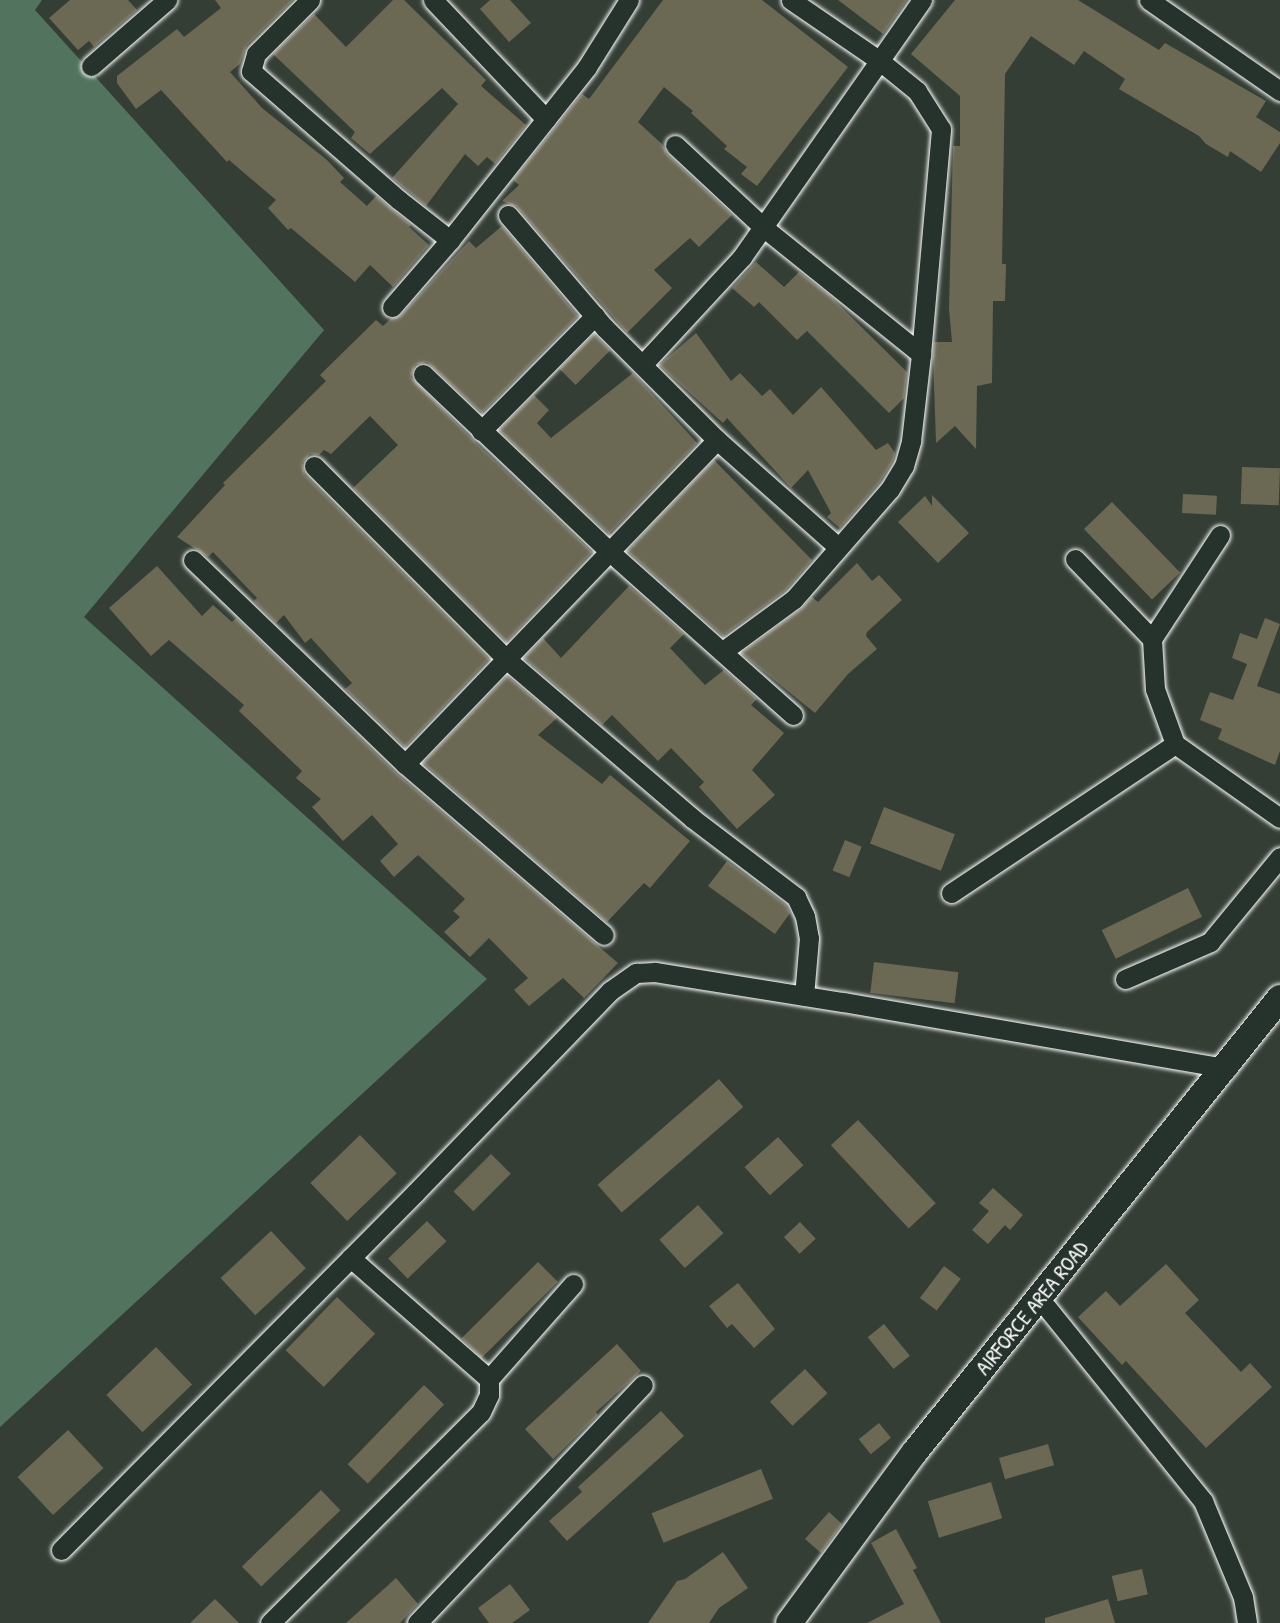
<!DOCTYPE html>
<style>
body{margin:0}
#map{position:relative;width:1280px;height:1623px;overflow:hidden;background:#343e35;font-family:"Patrick Hand",sans-serif}
div>[style]{position:absolute}
[style*='--x']{left:calc(var(--x)*1px);top:calc(var(--y)*1px);width:calc(var(--w)*1px);rotate:calc(var(--a)*1deg)}
.green>*{inset:0;background:#52745f}
.building>*{inset:0;background:#6b6954;transform-origin:0 0}
.roads{filter:drop-shadow(0 0 2px #fff) drop-shadow(0 0 2px #fff)}
.street>*{height:19px;margin:-9.5px;padding:0 9.5px;transform-origin:9.5px;border-radius:9.5px;background:#26332d}
.secondary>*{height:26px;margin:-13px;padding:0 13px;transform-origin:13px;border-radius:13px;background:#26332d}
span{translate:-50% -50%;white-space:nowrap;text-align:center;line-height:1.15;-webkit-text-stroke:7px #26332d;paint-order:stroke}
.street-label{font-size:21px;color:#fff}
</style>
<div id="map">
<div class="green">
<div style="clip-path:polygon(0 0,42px 0,35px 10px,324px 330px,84px 617px,487px 979px,0 1427px)"></div>
</div>
<div class="building">
<div style="clip-path:polygon(70px 0,128px 0,137px 10px,94px 47px,89px 41px,78px 50px,49px 18px)"></div>
<div style="clip-path:polygon(215px 0,293px 0,247px 45px,240px 64px,230px 72px,262px 108px,327px 160px,344px 178px,340px 182px,367px 206px,376px 196px,411px 225px,409px 227px,429px 245px,393px 287px,370px 265px,355px 282px,291px 228px,288px 230px,268px 208px,276px 200px,229px 160px,227px 162px,161px 90px,136px 109px,117px 83px,117px 76px,177px 29px,184px 37px,221px 8px)"></div>
<div style="clip-path:polygon(393px 0,404px 0,486px 80px,481px 86px,526px 125px,495px 164px,487px 157px,478px 166px,465px 154px,426px 206px,392px 178px,458px 104px,442px 88px,370px 154px,351px 138px,355px 132px,273px 54px,314px 14px,346px 47px)"></div>
<div style="clip-path:polygon(490px 0,510px 0,531px 23px,509px 42px,480px 9px)"></div>
<div style="clip-path:polygon(663px 0,762px 0,848px 67px,757px 186px,741px 174px,747px 167px,724px 149px,727px 146px,691px 113px,693px 111px,664px 87px,638px 122px,663px 145px,667px 154px,732px 215px,699px 247px,690px 238px,654px 270px,672px 288px,627px 333px,517px 207px,502px 201px,519px 185px,513px 180px,582px 94px,589px 99px)"></div>
<div style="clip-path:polygon(838px 0,907px 0,883px 34px)"></div>
<div style="clip-path:polygon(955px 0,1078px 0,1159px 50px,1165px 43px,1266px 101px,1256px 117px,1280px 132px,1280px 143px,1261px 172px,1230px 151px,1228px 157px,1206px 144px,1199px 136px,1119px 89px,1125px 79px,1084px 51px,1074px 65px,1031px 36px,1005px 74px,1002px 264px,1006px 264px,1005px 301px,993px 301px,992px 383px,977px 386px,976px 449px,955px 426px,936px 443px,933px 355px,934px 342px,952px 342px,949px 309px,953px 146px,960px 146px,960px 96px,911px 54px)"></div>
<div style="clip-path:polygon(502px 226px,578px 316px,482px 413px,427px 362px,415px 365px,411px 377px,473px 440px,592px 552px,506px 642px,353px 488px,398px 445px,370px 416px,331px 454px,324px 450px,319px 455px,310px 454px,302px 463px,305px 475px,489px 659px,405px 747px,345px 689px,352px 683px,311px 638px,305px 643px,284px 615px,276px 623px,254px 601px,257px 598px,213px 552px,208px 557px,177px 537px,225px 485px,223px 483px,326px 381px,320px 375px,376px 320px,383px 326px,390px 319px,401px 315px,469px 241px,476px 248px)"></div>
<div style="clip-path:polygon(756px 262px,784px 287px,799px 272px,829px 295px,907px 372px,904px 398px,889px 413px,807px 331px,797px 340px,759px 302px,754px 307px,732px 288px)"></div>
<div style="clip-path:polygon(696px 333px,731px 381px,740px 373px,762px 396px,770px 389px,793px 415px,821px 387px,876px 450px,888px 443px,895px 453px,893px 461px,880px 482px,840px 528px,827px 517px,831px 513px,808px 470px,791px 488px,727px 418px,723px 423px,659px 365px)"></div>
<div style="left:594px;top:334px;width:23px;height:49px;rotate:45deg"></div>
<div style="clip-path:polygon(633px 373px,697px 443px,609px 534px,499px 430px,534px 395px,549px 410px,537px 423px,551px 438px)"></div>
<div style="clip-path:polygon(714px 460px,812px 560px,786px 590px,723px 636px,627px 551px)"></div>
<div style="left:1242px;top:467px;width:38px;height:37px;rotate:2deg"></div>
<div style="left:1183px;top:494px;width:34px;height:19px;rotate:3deg"></div>
<div style="clip-path:polygon(932px 495px,969px 533px,938px 563px,898px 522px,925px 496px,932px 506px)"></div>
<div style="left:1112px;top:502px;width:98px;height:39px;rotate:46deg"></div>
<div style="clip-path:polygon(857px 563px,872px 581px,879px 575px,902px 600px,867px 632px,866px 636px,877px 649px,848px 674px,815px 713px,741px 653px,801px 609px,812px 597px,818px 602px)"></div>
<div style="clip-path:polygon(157px 566px,202px 616px,213px 605px,232px 622px,236px 618px,396px 773px,618px 963px,584px 998px,563px 978px,529px 1006px,514px 990px,528px 978px,489px 938px,470px 957px,444px 932px,460px 917px,453px 911px,465px 899px,418px 855px,394px 877px,380px 861px,398px 844px,372px 815px,343px 841px,312px 807px,321px 799px,296px 778px,302px 771px,239px 711px,244px 705px,169px 640px,151px 656px,109px 608px)"></div>
<div style="clip-path:polygon(629px 586px,684px 634px,670px 648px,705px 685px,724px 670px,757px 699px,751px 705px,784px 733px,752px 770px,775px 795px,737px 829px,699px 787px,704px 782px,671px 748px,658px 761px,612px 715px,602px 725px,524px 658px,543px 638px,561px 658px)"></div>
<div style="clip-path:polygon(1265px 618px,1280px 624px,1257px 686px,1280px 694px,1280px 751px,1275px 765px,1218px 739px,1222px 729px,1200px 720px,1210px 692px,1233px 700px,1247px 664px,1232px 658px,1240px 633px,1257px 639px)"></div>
<div style="clip-path:polygon(507px 676px,557px 718px,538px 735px,602px 784px,610px 775px,690px 841px,650px 888px,644px 883px,607px 922px,423px 763px)"></div>
<div style="left:884px;top:807px;width:76px;height:39px;rotate:21deg"></div>
<div style="left:845px;top:840px;width:18px;height:33px;rotate:22deg"></div>
<div style="clip-path:polygon(727px 861px,786px 905px,790px 913px,775px 934px,708px 886px)"></div>
<div style="left:1188px;top:888px;width:32px;height:96px;rotate:64deg"></div>
<div style="left:874px;top:962px;width:85px;height:31px;rotate:7deg"></div>
<div style="left:719px;top:1079px;width:37px;height:161px;rotate:49deg"></div>
<div style="left:858px;top:1120px;width:114px;height:37px;rotate:47deg"></div>
<div style="left:360px;top:1135px;width:53px;height:69px;rotate:46deg"></div>
<div style="left:778px;top:1137px;width:38px;height:45px;rotate:48deg"></div>
<div style="left:491px;top:1154px;width:28px;height:53px;rotate:45deg"></div>
<div style="clip-path:polygon(993px 1188px,1023px 1215px,1010px 1230px,1005px 1225px,988px 1244px,972px 1230px,989px 1211px,979px 1203px)"></div>
<div style="left:698px;top:1205px;width:38px;height:52px;rotate:48deg"></div>
<div style="left:427px;top:1221px;width:28px;height:54px;rotate:46deg"></div>
<div style="left:800px;top:1222px;width:23px;height:22px;rotate:47deg"></div>
<div style="left:271px;top:1231px;width:51px;height:69px;rotate:47deg"></div>
<div style="left:538px;top:1262px;width:28px;height:108px;rotate:45deg"></div>
<div style="clip-path:polygon(1166px 1264px,1199px 1300px,1185px 1313px,1241px 1372px,1250px 1363px,1272px 1387px,1206px 1448px,1126px 1361px,1122px 1365px,1078px 1317px,1106px 1291px,1120px 1306px)"></div>
<div style="left:944px;top:1266px;width:21px;height:40px;rotate:37deg"></div>
<div style="clip-path:polygon(738px 1283px,775px 1329px,754px 1348px,732px 1324px,727px 1328px,709px 1306px)"></div>
<div style="left:337px;top:1297px;width:53px;height:74px;rotate:44deg"></div>
<div style="left:884px;top:1324px;width:41px;height:21px;rotate:51deg"></div>
<div style="clip-path:polygon(617px 1344px,641px 1371px,596px 1412px,598px 1415px,553px 1459px,525px 1429px)"></div>
<div style="left:156px;top:1347px;width:52px;height:69px;rotate:46deg"></div>
<div style="left:805px;top:1369px;width:33px;height:48px;rotate:47deg"></div>
<div style="left:424px;top:1385px;width:28px;height:110px;rotate:44deg"></div>
<div style="clip-path:polygon(661px 1411px,684px 1436px,567px 1541px,549px 1521px,582px 1492px,578px 1487px)"></div>
<div style="left:879px;top:1423px;width:19px;height:26px;rotate:51deg"></div>
<div style="left:68px;top:1430px;width:52px;height:69px;rotate:47deg"></div>
<div style="left:1048px;top:1444px;width:22px;height:51px;rotate:74deg"></div>
<div style="left:761px;top:1469px;width:32px;height:118px;rotate:68deg"></div>
<div style="left:991px;top:1482px;width:38px;height:66px;rotate:73deg"></div>
<div style="left:321px;top:1490px;width:28px;height:110px;rotate:46deg"></div>
<div style="clip-path:polygon(829px 1512px,842px 1524px,821px 1553px,805px 1539px)"></div>
<div style="clip-path:polygon(896px 1529px,917px 1568px,913px 1570px,941px 1623px,867px 1623px,904px 1604px,871px 1543px)"></div>
<div style="clip-path:polygon(723px 1552px,748px 1588px,719px 1608px,709px 1623px,648px 1623px,677px 1581px,685px 1579px)"></div>
<div style="left:1142px;top:1569px;width:26px;height:31px;rotate:77deg"></div>
<div style="clip-path:polygon(396px 1578px,418px 1604px,400px 1623px,346px 1623px)"></div>
<div style="clip-path:polygon(510px 1584px,530px 1610px,512px 1623px,489px 1623px,478px 1608px)"></div>
<div style="clip-path:polygon(215px 1599px,239px 1623px,190px 1623px)"></div>
<div style="clip-path:polygon(1108px 1599px,1115px 1623px,1045px 1623px,1045px 1618px)"></div>
</div>
<div class="roads">
<div class="street">
<div style="--x:310;--y:0;--w:76;--a:135"></div>
<div style="--x:256;--y:54;--w:18;--a:106"></div>
<div style="--x:251;--y:71;--w:196;--a:41.1"></div>
<div style="--x:399;--y:200;--w:65;--a:38.1"></div>
<div style="--x:433;--y:0;--w:164;--a:46.5"></div>
<div style="--x:1149;--y:0;--w:160;--a:34.8"></div>
<div style="--x:91;--y:66;--w:101;--a:-41"></div>
<div style="--x:675;--y:145;--w:120;--a:43"></div>
<div style="--x:763;--y:227;--w:203;--a:38.8"></div>
<div style="--x:508;--y:215;--w:149;--a:49.4"></div>
<div style="--x:605;--y:328;--w:158;--a:45"></div>
<div style="--x:717;--y:440;--w:162;--a:41.5"></div>
<div style="--x:392;--y:307;--w:89;--a:-49.1"></div>
<div style="--x:450;--y:240;--w:221;--a:-51.6"></div>
<div style="--x:587;--y:67;--w:79;--a:-57.9"></div>
<div style="--x:643;--y:364;--w:146;--a:-47.2"></div>
<div style="--x:742;--y:257;--w:314;--a:-55"></div>
<div style="--x:423;--y:374;--w:258;--a:43.6"></div>
<div style="--x:610;--y:552;--w:245;--a:41.7"></div>
<div style="--x:481;--y:431;--w:162;--a:-45.3"></div>
<div style="--x:314;--y:466;--w:272;--a:45.1"></div>
<div style="--x:506;--y:659;--w:245;--a:40.5"></div>
<div style="--x:692;--y:818;--w:131;--a:37.2"></div>
<div style="--x:796;--y:897;--w:21;--a:65"></div>
<div style="--x:805;--y:916;--w:22;--a:80"></div>
<div style="--x:809;--y:938;--w:58;--a:94.9"></div>
<div style="--x:1220;--y:535;--w:124;--a:123.2"></div>
<div style="--x:1152;--y:639;--w:50;--a:86.6"></div>
<div style="--x:1155;--y:689;--w:59;--a:70"></div>
<div style="--x:1175;--y:744;--w:128;--a:35.2"></div>
<div style="--x:1075;--y:559;--w:111;--a:46.1"></div>
<div style="--x:193;--y:560;--w:294;--a:43.9"></div>
<div style="--x:405;--y:764;--w:262;--a:40.7"></div>
<div style="--x:723;--y:651;--w:88;--a:-36.2"></div>
<div style="--x:794;--y:599;--w:146;--a:-48.9"></div>
<div style="--x:890;--y:489;--w:27;--a:-59"></div>
<div style="--x:904;--y:466;--w:26;--a:-74"></div>
<div style="--x:911;--y:441;--w:88;--a:-83.4"></div>
<div style="--x:921;--y:354;--w:226;--a:-84.9"></div>
<div style="--x:941;--y:129;--w:45;--a:-122.3"></div>
<div style="--x:917;--y:91;--w:48;--a:-141"></div>
<div style="--x:880;--y:61;--w:108;--a:-145.6"></div>
<div style="--x:405;--y:764;--w:450;--a:-46.1"></div>
<div style="--x:951;--y:893;--w:269;--a:-33.6"></div>
<div style="--x:1125;--y:979;--w:93;--a:-23.5"></div>
<div style="--x:1210;--y:942;--w:110;--a:-50.5"></div>
<div style="--x:1040;--y:1299;--w:260;--a:51.1"></div>
<div style="--x:1203;--y:1501;--w:104;--a:67.4"></div>
<div style="--x:1243;--y:1597;--w:26;--a:81"></div>
<div style="--x:489;--y:1379;--w:127;--a:-48.5"></div>
<div style="--x:61;--y:1550;--w:503;--a:-45.24"></div>
<div style="--x:415;--y:1193;--w:281;--a:-46"></div>
<div style="--x:610;--y:991;--w:32;--a:-35"></div>
<div style="--x:636;--y:973;--w:19;--a:-3"></div>
<div style="--x:655;--y:972;--w:190;--a:9.1"></div>
<div style="--x:843;--y:1002;--w:390;--a:9.8"></div>
<div style="--x:270;--y:1623;--w:298;--a:-45"></div>
<div style="--x:481;--y:1412;--w:19;--a:-65"></div>
<div style="--x:489;--y:1395;--w:16;--a:-90"></div>
<div style="--x:489;--y:1379;--w:184;--a:-138.8"></div>
<div style="--x:417;--y:1623;--w:328;--a:-46.5"></div>
</div>
<div class="secondary">
<div style="--x:789;--y:1623;--w:211;--a:-53.7"></div>
<div style="--x:914;--y:1453;--w:584;--a:-51.19"></div>
</div>
</div>
<div class="street-label">
<span style="left:1032px;top:1308px;rotate:-51deg">AIRFORCE AREA ROAD</span>
</div>
</div>
